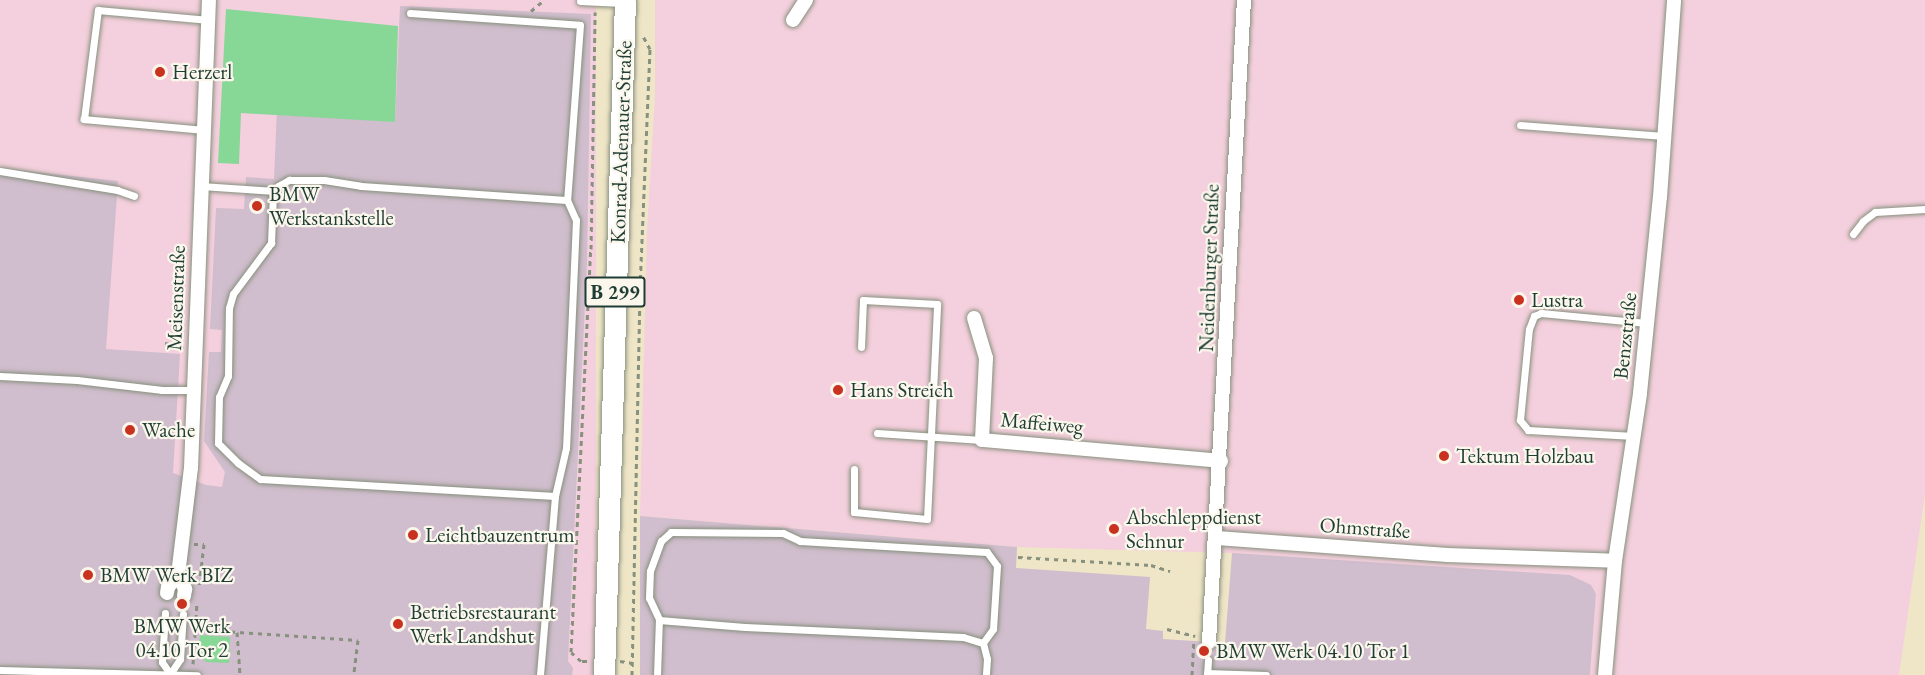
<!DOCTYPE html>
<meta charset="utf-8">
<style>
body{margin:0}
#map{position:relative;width:1925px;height:675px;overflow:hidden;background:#efe5c7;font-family:"EB Garamond",serif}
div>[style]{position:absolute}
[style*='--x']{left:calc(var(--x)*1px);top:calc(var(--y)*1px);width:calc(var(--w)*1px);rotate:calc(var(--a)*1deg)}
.built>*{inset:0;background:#f4cfdd;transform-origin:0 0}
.industrial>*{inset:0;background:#d0bdcd}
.green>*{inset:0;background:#87d797}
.path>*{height:3px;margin-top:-1.5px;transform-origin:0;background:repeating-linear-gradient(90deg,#87917e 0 4.5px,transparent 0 9px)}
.roads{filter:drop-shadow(0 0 2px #87917e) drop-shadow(0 0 2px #87917e)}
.service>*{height:7px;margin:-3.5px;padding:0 3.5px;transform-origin:3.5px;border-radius:3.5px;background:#fff}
.minor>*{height:14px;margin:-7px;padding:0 7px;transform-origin:7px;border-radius:7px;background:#fff}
.primary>*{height:21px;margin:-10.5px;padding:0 10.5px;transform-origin:10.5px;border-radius:10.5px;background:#fff}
.dots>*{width:16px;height:16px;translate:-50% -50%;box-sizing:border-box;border:3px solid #fbf7ec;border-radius:50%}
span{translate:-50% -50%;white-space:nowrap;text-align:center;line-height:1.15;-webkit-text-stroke:4.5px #fbf7ec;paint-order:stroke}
.shield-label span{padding:2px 4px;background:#fbf7ec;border:2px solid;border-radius:4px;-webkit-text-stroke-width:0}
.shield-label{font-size:20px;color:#1f3d34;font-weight:700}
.poi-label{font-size:21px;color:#1f3d34}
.left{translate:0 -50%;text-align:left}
.street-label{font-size:21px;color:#1f3d34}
</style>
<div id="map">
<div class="built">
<div style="left:0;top:0;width:596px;height:675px"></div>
<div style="clip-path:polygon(655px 0,1925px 0,1925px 493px,1899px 675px,1590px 675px,1596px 594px,1232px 553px,1017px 547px,640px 516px,647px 230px,655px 97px)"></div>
</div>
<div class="industrial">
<div style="clip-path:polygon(400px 6px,591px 14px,587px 263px,568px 661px,573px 668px,572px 675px,0 675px,0 168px,118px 181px,106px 349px,180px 354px,173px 473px,206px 485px,222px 487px,225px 472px,204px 441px,209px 352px,221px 352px,222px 330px,210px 329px,216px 208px,244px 209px,246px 177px,274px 179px,277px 107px,395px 122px)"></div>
<div style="clip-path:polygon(640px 516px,1017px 547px,1016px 568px,1150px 577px,1146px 629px,1163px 631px,1163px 639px,1225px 643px,1232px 553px,1570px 575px,1591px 585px,1596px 594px,1590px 675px,640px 675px)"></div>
</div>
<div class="green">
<div style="clip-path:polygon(226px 9px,398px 26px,395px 122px,241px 113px,239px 164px,218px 163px)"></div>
<div style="clip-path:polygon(200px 635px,230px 637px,229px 663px,207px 662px,198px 656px)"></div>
</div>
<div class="path">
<div style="--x:531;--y:11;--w:17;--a:-40"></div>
<div style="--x:165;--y:343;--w:19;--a:12"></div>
<div style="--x:194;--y:544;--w:10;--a:0"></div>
<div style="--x:204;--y:544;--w:43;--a:96.6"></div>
<div style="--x:1018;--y:557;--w:133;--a:3.4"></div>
<div style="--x:1151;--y:565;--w:20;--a:18"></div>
<div style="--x:195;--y:629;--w:163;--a:3.9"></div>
<div style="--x:358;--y:640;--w:35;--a:97"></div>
<div style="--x:1167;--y:629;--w:29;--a:14"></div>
<div style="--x:237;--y:632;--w:43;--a:86"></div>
<div style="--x:587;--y:661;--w:6;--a:180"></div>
<div style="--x:581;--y:661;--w:13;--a:-138"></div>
<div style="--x:571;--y:652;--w:403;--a:-87.2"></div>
<div style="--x:591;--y:249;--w:237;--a:-89"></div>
<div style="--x:620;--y:661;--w:13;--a:9"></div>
<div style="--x:193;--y:664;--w:62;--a:-86.3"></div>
<div style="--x:632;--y:675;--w:387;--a:-88.8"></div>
<div style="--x:640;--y:288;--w:239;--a:-87.6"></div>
<div style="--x:650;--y:49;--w:17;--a:-118"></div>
<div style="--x:1192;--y:675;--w:34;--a:-87"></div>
</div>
<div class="roads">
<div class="service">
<div style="--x:580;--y:1;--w:43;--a:2.7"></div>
<div style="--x:410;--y:13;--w:170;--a:4"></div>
<div style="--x:580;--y:25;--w:175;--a:94.2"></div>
<div style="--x:567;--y:200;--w:22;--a:66"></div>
<div style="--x:576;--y:220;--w:228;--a:92.5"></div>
<div style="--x:566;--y:448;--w:49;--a:102.9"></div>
<div style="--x:555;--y:496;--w:180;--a:94.8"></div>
<div style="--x:1520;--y:125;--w:144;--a:4.4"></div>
<div style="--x:204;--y:130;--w:121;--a:-174.8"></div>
<div style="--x:84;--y:119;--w:110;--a:-82.7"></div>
<div style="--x:98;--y:10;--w:111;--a:5.1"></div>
<div style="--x:0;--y:171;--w:119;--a:9.2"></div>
<div style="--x:117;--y:190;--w:18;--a:19"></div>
<div style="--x:201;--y:186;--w:74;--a:3.9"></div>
<div style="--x:1853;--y:234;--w:16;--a:-52"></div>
<div style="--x:1863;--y:221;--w:15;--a:-37"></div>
<div style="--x:1875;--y:212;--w:50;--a:-3.4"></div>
<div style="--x:0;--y:376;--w:77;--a:3"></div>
<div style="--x:77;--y:380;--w:86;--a:6.7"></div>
<div style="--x:162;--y:390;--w:32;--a:0"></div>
<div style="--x:877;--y:433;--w:105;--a:3.8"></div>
<div style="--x:1634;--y:436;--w:106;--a:-176.8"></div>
<div style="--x:1528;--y:430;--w:13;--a:-129"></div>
<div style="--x:1520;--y:420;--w:91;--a:-84.4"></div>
<div style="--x:1529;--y:329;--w:14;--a:-69"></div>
<div style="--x:1534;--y:316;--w:8;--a:-23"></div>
<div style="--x:1541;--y:313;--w:106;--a:5.4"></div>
<div style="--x:854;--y:469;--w:43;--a:90"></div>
<div style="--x:854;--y:512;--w:73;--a:5.5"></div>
<div style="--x:927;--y:519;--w:215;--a:-87.3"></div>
<div style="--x:937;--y:304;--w:74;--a:-176.9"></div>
<div style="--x:863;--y:300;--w:47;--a:92.4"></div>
<div style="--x:555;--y:496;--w:295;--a:-176.7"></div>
<div style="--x:260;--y:479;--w:27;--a:-144"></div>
<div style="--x:238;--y:463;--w:28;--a:-135"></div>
<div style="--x:218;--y:443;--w:46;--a:-88.8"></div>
<div style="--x:219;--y:397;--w:23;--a:-67"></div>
<div style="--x:228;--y:376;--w:68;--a:-89.2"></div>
<div style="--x:229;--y:308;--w:15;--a:-74"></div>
<div style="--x:233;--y:294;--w:64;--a:-53.3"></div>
<div style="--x:271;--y:243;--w:49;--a:-87.7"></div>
<div style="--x:273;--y:194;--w:9;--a:-58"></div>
<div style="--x:278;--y:186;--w:13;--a:-29"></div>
<div style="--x:289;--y:180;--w:35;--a:0"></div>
<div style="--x:324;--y:180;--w:37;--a:9"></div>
<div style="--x:361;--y:186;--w:206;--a:3.9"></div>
<div style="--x:165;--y:613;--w:49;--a:93.5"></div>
<div style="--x:162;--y:662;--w:14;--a:56"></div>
<div style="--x:170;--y:674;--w:18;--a:-56"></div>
<div style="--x:180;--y:659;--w:45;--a:-86.2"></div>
<div style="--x:659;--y:620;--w:86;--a:4.7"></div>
<div style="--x:745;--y:627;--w:218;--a:2.6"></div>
<div style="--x:963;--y:637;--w:21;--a:17"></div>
<div style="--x:0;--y:670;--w:197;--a:1.5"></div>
<div style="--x:1207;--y:673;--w:59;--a:1.9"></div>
<div style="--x:657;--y:675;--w:56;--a:-88"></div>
<div style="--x:659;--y:619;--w:23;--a:-115"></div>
<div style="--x:649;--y:598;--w:27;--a:-88"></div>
<div style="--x:650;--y:571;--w:32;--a:-70"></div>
<div style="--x:661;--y:541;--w:13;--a:-42"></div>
<div style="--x:671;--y:532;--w:112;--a:0.5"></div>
<div style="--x:783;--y:533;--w:19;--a:25"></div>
<div style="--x:800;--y:541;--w:187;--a:3.4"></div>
<div style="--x:987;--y:552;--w:17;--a:54"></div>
<div style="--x:997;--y:566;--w:63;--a:93.6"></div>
<div style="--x:993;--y:629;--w:17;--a:126"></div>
<div style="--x:983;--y:643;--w:16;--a:76"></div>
<div style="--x:987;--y:659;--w:16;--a:94"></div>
<div style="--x:1207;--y:675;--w:15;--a:-86"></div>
</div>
<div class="minor">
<div style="--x:793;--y:20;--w:24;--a:-57"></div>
<div style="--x:974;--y:318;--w:42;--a:73.3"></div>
<div style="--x:986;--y:358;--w:82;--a:92.8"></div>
<div style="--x:982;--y:440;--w:240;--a:5"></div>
<div style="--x:1217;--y:538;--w:231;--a:4.2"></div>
<div style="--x:1447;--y:555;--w:168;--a:2"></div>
<div style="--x:178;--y:575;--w:16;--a:63"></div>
<div style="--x:185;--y:589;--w:7;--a:98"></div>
<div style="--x:167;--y:593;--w:6;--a:-81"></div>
<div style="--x:168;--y:587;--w:16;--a:-50"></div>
<div style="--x:178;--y:575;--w:108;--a:-83.1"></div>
<div style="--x:191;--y:468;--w:468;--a:-87.8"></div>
<div style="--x:1209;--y:642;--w:643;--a:-86.88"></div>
<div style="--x:1605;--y:675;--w:114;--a:-85"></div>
<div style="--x:1615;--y:561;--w:170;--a:-81.5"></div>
<div style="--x:1640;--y:393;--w:197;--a:-84.2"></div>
<div style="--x:1660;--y:197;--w:197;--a:-85.9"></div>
</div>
<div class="primary">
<div style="--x:604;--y:675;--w:675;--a:-88.22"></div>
</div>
</div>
<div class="dots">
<div style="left:160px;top:72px;background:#c8321e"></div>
<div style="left:257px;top:206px;background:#c8321e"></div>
<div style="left:1519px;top:300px;background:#c8321e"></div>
<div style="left:838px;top:390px;background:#c8321e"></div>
<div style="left:130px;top:430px;background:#c8321e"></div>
<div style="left:1444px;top:456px;background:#c8321e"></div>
<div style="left:1114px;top:529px;background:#c8321e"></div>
<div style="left:413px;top:535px;background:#c8321e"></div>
<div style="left:88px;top:575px;background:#c8321e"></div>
<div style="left:182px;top:604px;background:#c8321e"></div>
<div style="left:398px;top:624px;background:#c8321e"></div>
<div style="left:1204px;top:651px;background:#c8321e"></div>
</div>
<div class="shield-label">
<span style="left:615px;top:292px">B 299</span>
</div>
<div class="poi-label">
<span class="left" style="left:172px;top:72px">Herzerl</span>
<span class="left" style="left:269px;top:206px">BMW<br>Werkstankstelle</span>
<span class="left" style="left:1531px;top:300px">Lustra</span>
<span class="left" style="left:850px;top:390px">Hans Streich</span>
<span class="left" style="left:142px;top:430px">Wache</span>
<span class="left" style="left:1456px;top:456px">Tektum Holzbau</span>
<span class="left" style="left:1126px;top:529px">Abschleppdienst<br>Schnur</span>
<span class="left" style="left:425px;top:535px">Leichtbauzentrum</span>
<span class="left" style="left:100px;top:575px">BMW Werk BIZ</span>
<span class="left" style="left:410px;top:624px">Betriebsrestaurant<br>Werk Landshut</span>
<span style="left:182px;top:638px">BMW Werk<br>04.10 Tor 2</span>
<span class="left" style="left:1216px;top:651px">BMW Werk 04.10 Tor 1</span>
</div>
<div class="street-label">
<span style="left:621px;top:142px;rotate:-88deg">Konrad-Adenauer-Straße</span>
<span style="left:1209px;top:268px;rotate:-88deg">Neidenburger Straße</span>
<span style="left:176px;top:298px;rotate:-88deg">Meisenstraße</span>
<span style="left:1625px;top:336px;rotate:-84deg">Benzstraße</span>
<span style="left:1042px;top:423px;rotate:5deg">Maffeiweg</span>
<span style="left:1365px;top:528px;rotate:4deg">Ohmstraße</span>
</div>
</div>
